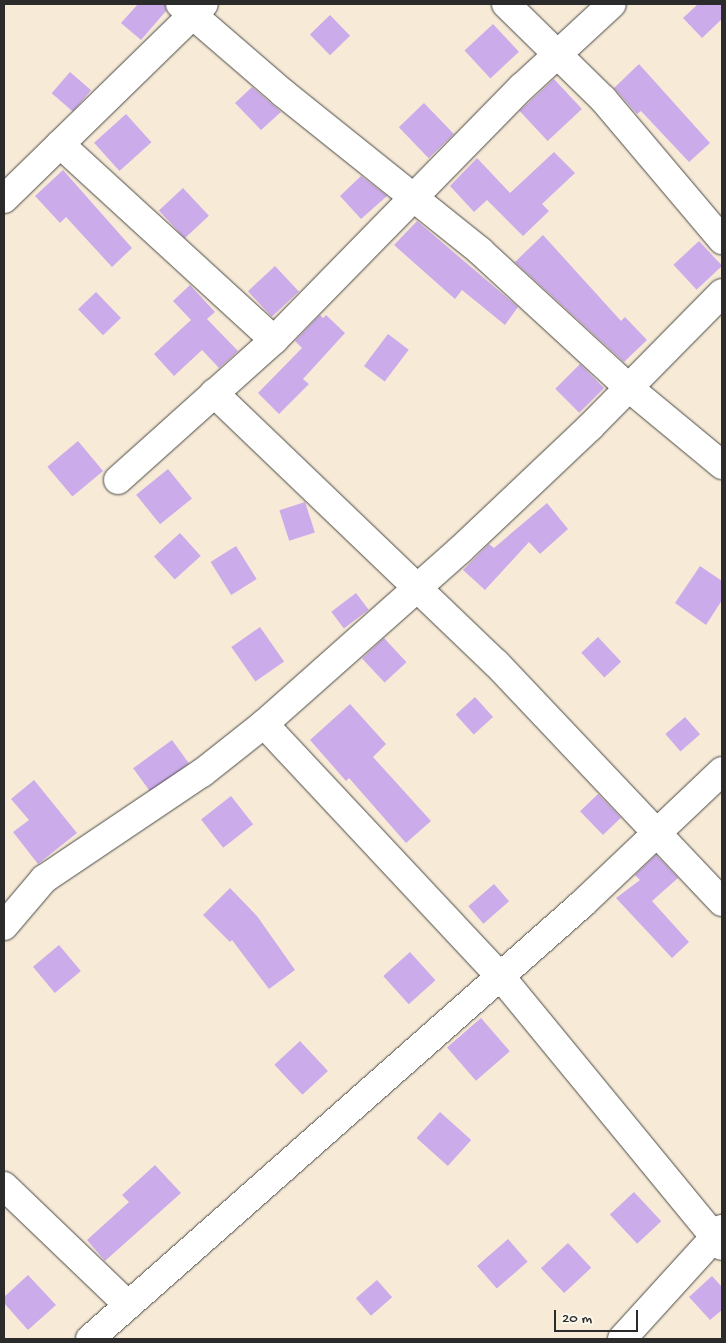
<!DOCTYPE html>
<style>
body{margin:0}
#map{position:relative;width:726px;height:1343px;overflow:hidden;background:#f7ebd7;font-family:"Gochi Hand",sans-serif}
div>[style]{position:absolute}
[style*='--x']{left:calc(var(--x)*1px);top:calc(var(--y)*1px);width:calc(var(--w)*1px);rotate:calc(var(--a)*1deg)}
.building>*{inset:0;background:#ccabeb;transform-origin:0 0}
.roads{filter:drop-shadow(0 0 1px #4a4845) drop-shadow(0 0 1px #4a4845)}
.street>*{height:28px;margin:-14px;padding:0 14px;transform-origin:14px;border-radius:14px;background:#fff}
span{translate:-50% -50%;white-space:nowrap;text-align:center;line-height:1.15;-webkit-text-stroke:4.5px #fbf7ec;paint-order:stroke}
.frame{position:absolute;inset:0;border:5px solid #2b2b2b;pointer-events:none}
.scale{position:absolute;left:554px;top:1310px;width:84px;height:22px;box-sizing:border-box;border:2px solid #2b2b2b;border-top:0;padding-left:6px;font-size:15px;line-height:18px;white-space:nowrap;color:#2b2b2b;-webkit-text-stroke:4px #fbf7ec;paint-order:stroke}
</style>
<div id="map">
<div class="building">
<div style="clip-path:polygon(138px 4px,165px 4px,166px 11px,141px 40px,121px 23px)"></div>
<div style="clip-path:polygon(698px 4px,722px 4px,722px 19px,702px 38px,683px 18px)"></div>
<div style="left:330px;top:15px;width:29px;height:28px;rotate:46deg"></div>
<div style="left:493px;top:24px;width:38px;height:39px;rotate:47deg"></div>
<div style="clip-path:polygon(639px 64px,710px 143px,689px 162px,641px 111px,637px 114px,614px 88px)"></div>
<div style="left:70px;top:72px;width:28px;height:28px;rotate:41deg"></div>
<div style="left:554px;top:79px;width:41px;height:47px;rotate:47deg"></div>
<div style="clip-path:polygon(252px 87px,281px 112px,261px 130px,235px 103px)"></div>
<div style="left:424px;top:103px;width:43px;height:35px;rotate:46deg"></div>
<div style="left:126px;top:114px;width:38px;height:43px;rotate:48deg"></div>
<div style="clip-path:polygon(554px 152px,575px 173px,542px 204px,549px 211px,523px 236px,487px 200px,474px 212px,450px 186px,477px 158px,510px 193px)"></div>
<div style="clip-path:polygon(63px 170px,132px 248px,112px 267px,66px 217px,60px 223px,35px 196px)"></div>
<div style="clip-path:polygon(361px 176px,387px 196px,361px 219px,340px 196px)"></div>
<div style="left:183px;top:188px;width:38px;height:33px;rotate:47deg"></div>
<div style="clip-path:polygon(417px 221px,518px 307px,505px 325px,462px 290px,455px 299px,394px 245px)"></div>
<div style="clip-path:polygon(543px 235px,621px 321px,625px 317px,647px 340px,624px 362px,515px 262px)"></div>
<div style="left:699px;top:241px;width:34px;height:35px;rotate:47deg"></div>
<div style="left:275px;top:266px;width:35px;height:37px;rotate:47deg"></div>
<div style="clip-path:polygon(190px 285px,215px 312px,207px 319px,238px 351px,219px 368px,202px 350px,174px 376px,154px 354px,191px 320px,173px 301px)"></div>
<div style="left:96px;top:292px;width:36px;height:25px;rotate:46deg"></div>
<div style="clip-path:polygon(320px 315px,323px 318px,326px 315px,345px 333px,303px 379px,309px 384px,279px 414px,258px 393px,302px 348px,295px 341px)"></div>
<div style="left:388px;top:334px;width:26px;height:40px;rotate:37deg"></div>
<div style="left:580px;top:364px;width:34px;height:35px;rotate:45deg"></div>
<div style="left:78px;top:441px;width:39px;height:40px;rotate:50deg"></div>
<div style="left:168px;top:469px;width:38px;height:41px;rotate:51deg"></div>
<div style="left:305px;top:502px;width:32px;height:27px;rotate:72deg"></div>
<div style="clip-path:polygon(547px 503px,568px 529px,540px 554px,529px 542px,485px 590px,463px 570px,489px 544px,494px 548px)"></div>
<div style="left:180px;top:533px;width:31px;height:35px;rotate:48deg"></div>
<div style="left:236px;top:546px;width:39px;height:30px;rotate:58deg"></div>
<div style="clip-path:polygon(700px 566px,722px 581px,722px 600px,706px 625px,675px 603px)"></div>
<div style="left:356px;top:593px;width:21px;height:31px;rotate:53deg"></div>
<div style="left:260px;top:627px;width:42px;height:35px;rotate:55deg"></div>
<div style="left:598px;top:637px;width:34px;height:23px;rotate:47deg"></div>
<div style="left:384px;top:638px;width:33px;height:30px;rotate:47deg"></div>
<div style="left:475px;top:697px;width:27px;height:26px;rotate:48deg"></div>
<div style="clip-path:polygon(350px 704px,386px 744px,373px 757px,431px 821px,406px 843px,349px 778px,346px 781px,310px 740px)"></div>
<div style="left:685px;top:717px;width:23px;height:26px;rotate:49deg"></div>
<div style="left:172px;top:740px;width:29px;height:48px;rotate:54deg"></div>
<div style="clip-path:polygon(34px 780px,77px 833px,38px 864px,13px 832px,29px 820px,11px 799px)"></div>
<div style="left:598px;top:794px;width:33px;height:25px;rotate:46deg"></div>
<div style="left:231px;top:796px;width:36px;height:38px;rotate:52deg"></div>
<div style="clip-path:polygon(656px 855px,678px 878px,652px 901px,689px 942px,672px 958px,616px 898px,640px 880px,635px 875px)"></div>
<div style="left:494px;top:884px;width:23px;height:34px;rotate:49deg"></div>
<div style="clip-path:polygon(230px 888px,257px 916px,295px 970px,269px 989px,232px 940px,230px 942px,203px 915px)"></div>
<div style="left:59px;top:945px;width:34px;height:34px;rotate:50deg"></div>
<div style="left:410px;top:952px;width:38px;height:36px;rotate:48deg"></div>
<div style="left:481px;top:1018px;width:44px;height:45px;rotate:49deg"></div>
<div style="left:300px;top:1041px;width:41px;height:35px;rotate:47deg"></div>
<div style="left:440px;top:1112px;width:42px;height:35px;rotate:42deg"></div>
<div style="clip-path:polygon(155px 1165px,181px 1193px,105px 1261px,87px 1240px,129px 1202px,122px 1195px)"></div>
<div style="left:634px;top:1192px;width:40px;height:33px;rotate:47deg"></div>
<div style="left:508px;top:1239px;width:30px;height:41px;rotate:49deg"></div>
<div style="left:568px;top:1243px;width:34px;height:37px;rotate:47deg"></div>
<div style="clip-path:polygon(28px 1275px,56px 1305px,28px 1330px,4px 1303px,4px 1297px)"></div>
<div style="clip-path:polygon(712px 1276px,722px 1287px,722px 1310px,710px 1320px,689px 1297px)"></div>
<div style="left:377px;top:1280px;width:23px;height:28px;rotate:49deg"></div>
</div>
<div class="roads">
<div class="street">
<div style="--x:180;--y:4;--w:136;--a:40.8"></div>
<div style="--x:283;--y:93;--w:253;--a:38.7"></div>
<div style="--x:480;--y:251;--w:202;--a:42.6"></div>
<div style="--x:629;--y:388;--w:121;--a:39.6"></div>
<div style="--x:506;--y:4;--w:136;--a:44.4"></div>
<div style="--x:603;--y:99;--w:185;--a:49.8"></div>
<div style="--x:60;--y:144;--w:290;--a:42.5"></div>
<div style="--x:4;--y:199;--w:279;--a:-44.3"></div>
<div style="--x:214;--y:393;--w:390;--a:43.8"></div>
<div style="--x:496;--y:663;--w:329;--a:46.6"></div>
<div style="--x:118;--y:480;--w:210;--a:-41.9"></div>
<div style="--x:274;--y:340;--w:354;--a:-45.6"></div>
<div style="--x:522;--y:87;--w:122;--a:-42.7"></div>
<div style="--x:264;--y:724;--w:347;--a:46.9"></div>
<div style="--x:501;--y:977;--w:348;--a:50.6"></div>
<div style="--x:4;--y:926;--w:62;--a:-49.6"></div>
<div style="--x:44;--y:879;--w:190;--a:-33.9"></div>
<div style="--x:202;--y:773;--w:79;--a:-38.3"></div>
<div style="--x:264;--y:724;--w:262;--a:-41.6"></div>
<div style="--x:460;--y:550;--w:179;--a:-43.4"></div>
<div style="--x:590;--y:427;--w:188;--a:-45.4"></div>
<div style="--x:4;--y:1186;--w:172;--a:43.8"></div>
<div style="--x:90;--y:1339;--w:657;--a:-41.48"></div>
<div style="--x:582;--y:904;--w:193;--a:-43.5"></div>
<div style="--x:622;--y:1339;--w:149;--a:-47.7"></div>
</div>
</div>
<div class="frame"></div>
<div class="scale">20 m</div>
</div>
